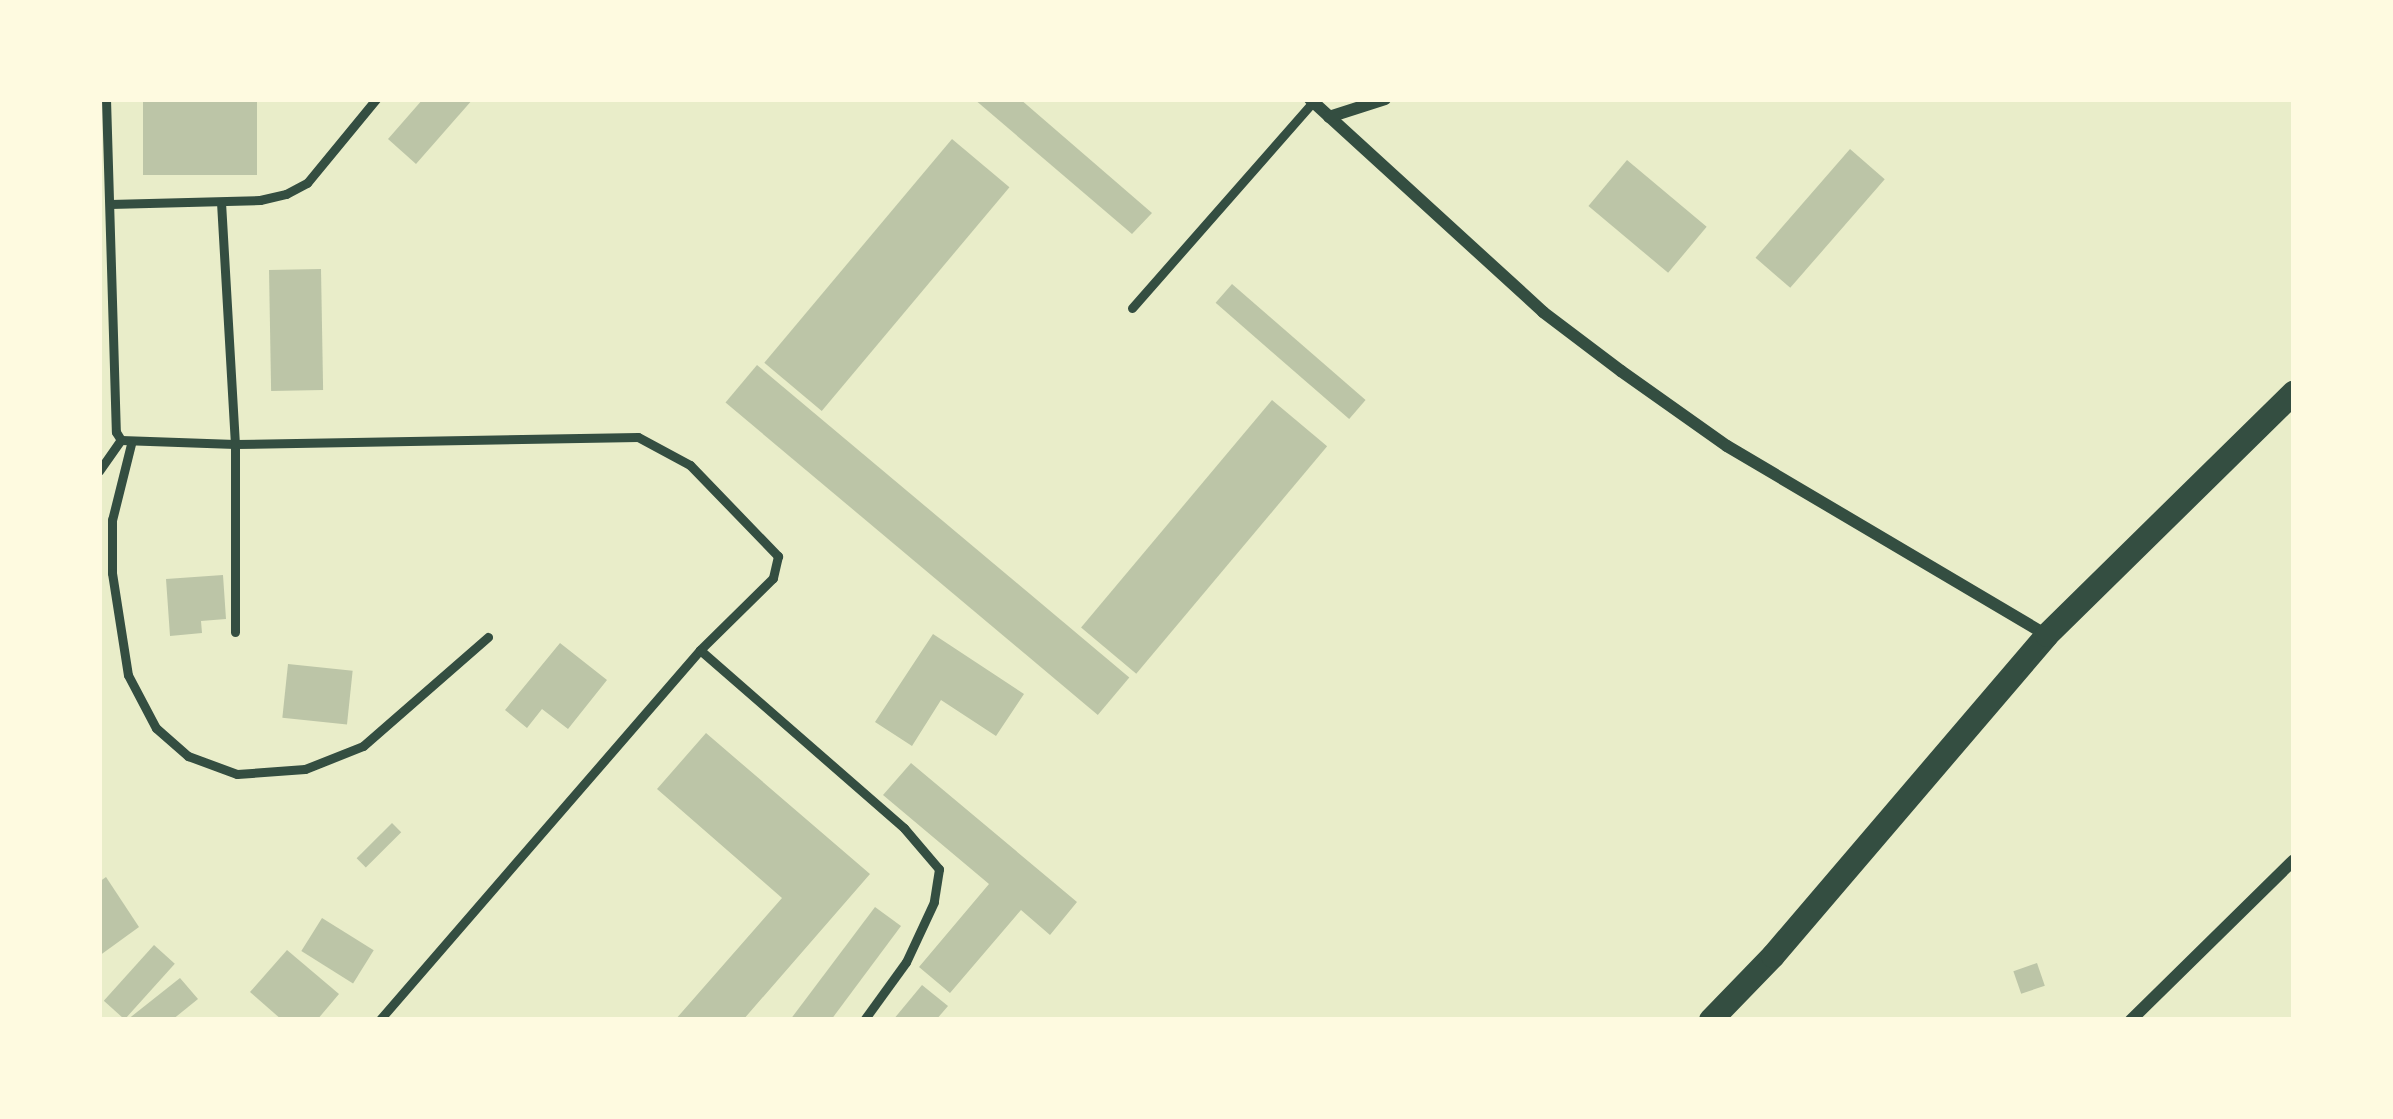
<!DOCTYPE html>
<style>
body{margin:0}
#map{position:relative;width:2393px;height:1119px;overflow:hidden;background:#e9edc9;font-family:"IBM Plex Sans",sans-serif}
div>[style]{position:absolute}
[style*='--x']{left:calc(var(--x)*1px);top:calc(var(--y)*1px);width:calc(var(--w)*1px);rotate:calc(var(--a)*1deg)}
.building>*{inset:0;background:#bcc5a7;transform-origin:0 0}
.service>*{height:9px;margin:-4.5px;padding:0 4.5px;transform-origin:4.5px;border-radius:4.5px;background:#344e41}
.minor>*{height:12px;margin:-6px;padding:0 6px;transform-origin:6px;border-radius:6px;background:#344e41}
.secondary>*{height:24px;margin:-12px;padding:0 12px;transform-origin:12px;border-radius:12px;background:#344e41}
span{translate:-50% -50%;white-space:nowrap;text-align:center;line-height:1.15;-webkit-text-stroke:9px #fefae0;paint-order:stroke}
.frame{position:absolute;inset:0;border:102px solid #fefae0;pointer-events:none}
</style>
<div id="map">
<div class="building">
<div style="left:143px;top:99px;width:114px;height:76px"></div>
<div style="clip-path:polygon(423px 99px,473px 99px,416px 164px,388px 139px)"></div>
<div style="clip-path:polygon(974px 99px,1020px 99px,1152px 213px,1132px 234px)"></div>
<div style="left:952px;top:139px;width:75px;height:292px;rotate:40deg"></div>
<div style="left:1850px;top:149px;width:46px;height:144px;rotate:41deg"></div>
<div style="left:1627px;top:160px;width:104px;height:60px;rotate:40deg"></div>
<div style="left:321px;top:269px;width:121px;height:52px;rotate:89deg"></div>
<div style="left:1232px;top:284px;width:177px;height:25px;rotate:41deg"></div>
<div style="left:757px;top:365px;width:486px;height:49px;rotate:40deg"></div>
<div style="left:1272px;top:400px;width:72px;height:297px;rotate:40deg"></div>
<div style="clip-path:polygon(223px 575px,226px 619px,201px 621px,202px 633px,170px 636px,166px 579px)"></div>
<div style="clip-path:polygon(933px 634px,1024px 694px,996px 736px,941px 700px,912px 746px,875px 722px)"></div>
<div style="clip-path:polygon(560px 643px,607px 680px,568px 729px,542px 709px,527px 728px,505px 710px)"></div>
<div style="left:288px;top:664px;width:65px;height:54px;rotate:6deg"></div>
<div style="clip-path:polygon(706px 733px,870px 874px,743px 1020px,675px 1020px,782px 898px,657px 789px)"></div>
<div style="clip-path:polygon(911px 763px,1077px 902px,1050px 935px,1021px 910px,950px 993px,919px 967px,989px 884px,883px 795px)"></div>
<div style="left:392px;top:823px;width:13px;height:50px;rotate:45deg"></div>
<div style="clip-path:polygon(106px 877px,139px 927px,99px 956px,99px 882px)"></div>
<div style="clip-path:polygon(875px 907px,901px 926px,831px 1020px,790px 1020px)"></div>
<div style="left:322px;top:918px;width:61px;height:39px;rotate:32deg"></div>
<div style="left:154px;top:945px;width:28px;height:75px;rotate:42deg"></div>
<div style="clip-path:polygon(287px 950px,339px 994px,317px 1020px,282px 1020px,250px 992px)"></div>
<div style="left:2037px;top:963px;width:24px;height:25px;rotate:71deg"></div>
<div style="clip-path:polygon(180px 978px,198px 999px,172px 1020px,127px 1020px)"></div>
<div style="clip-path:polygon(922px 985px,948px 1006px,936px 1020px,893px 1020px)"></div>
</div>
<div class="service">
<div style="--x:106;--y:99;--w:333;--a:88.3"></div>
<div style="--x:116;--y:432;--w:9;--a:58"></div>
<div style="--x:221;--y:202;--w:242;--a:86.7"></div>
<div style="--x:235;--y:444;--w:188;--a:90"></div>
<div style="--x:110;--y:204;--w:150;--a:-1.5"></div>
<div style="--x:260;--y:200;--w:27;--a:-13"></div>
<div style="--x:286;--y:194;--w:24;--a:-28"></div>
<div style="--x:307;--y:183;--w:109;--a:-50.6"></div>
<div style="--x:1132;--y:308;--w:274;--a:-48.7"></div>
<div style="--x:121;--y:440;--w:114;--a:2"></div>
<div style="--x:235;--y:444;--w:403;--a:-1"></div>
<div style="--x:638;--y:437;--w:59;--a:28.3"></div>
<div style="--x:690;--y:465;--w:127;--a:46"></div>
<div style="--x:778;--y:556;--w:23;--a:103"></div>
<div style="--x:773;--y:578;--w:103;--a:135.4"></div>
<div style="--x:700;--y:650;--w:490;--a:130.9"></div>
<div style="--x:131;--y:444;--w:78;--a:104"></div>
<div style="--x:112;--y:520;--w:53;--a:90"></div>
<div style="--x:112;--y:573;--w:103;--a:81.1"></div>
<div style="--x:128;--y:675;--w:60;--a:62.2"></div>
<div style="--x:156;--y:728;--w:43;--a:41.2"></div>
<div style="--x:188;--y:756;--w:52;--a:20.2"></div>
<div style="--x:237;--y:774;--w:68;--a:-4.2"></div>
<div style="--x:305;--y:769;--w:62;--a:-21.6"></div>
<div style="--x:363;--y:746;--w:166;--a:-41.1"></div>
<div style="--x:99;--y:471;--w:38;--a:-55"></div>
<div style="--x:700;--y:650;--w:271;--a:41.1"></div>
<div style="--x:904;--y:828;--w:54;--a:49.5"></div>
<div style="--x:939;--y:869;--w:33;--a:99"></div>
<div style="--x:934;--y:902;--w:66;--a:115"></div>
<div style="--x:906;--y:962;--w:72;--a:125.9"></div>
</div>
<div class="minor">
<div style="--x:1310;--y:99;--w:316;--a:42.4"></div>
<div style="--x:1543;--y:312;--w:98;--a:37.1"></div>
<div style="--x:1621;--y:371;--w:130;--a:35.3"></div>
<div style="--x:1727;--y:446;--w:372;--a:30.6"></div>
<div style="--x:1329;--y:117;--w:59;--a:-17.8"></div>
<div style="--x:2131;--y:1020;--w:228;--a:-44.5"></div>
</div>
<div class="secondary">
<div style="--x:1711;--y:1020;--w:89;--a:-45.9"></div>
<div style="--x:1773;--y:956;--w:422;--a:-49.5"></div>
<div style="--x:2047;--y:635;--w:346;--a:-44.5"></div>
</div>
<div class="frame"></div>
</div>
